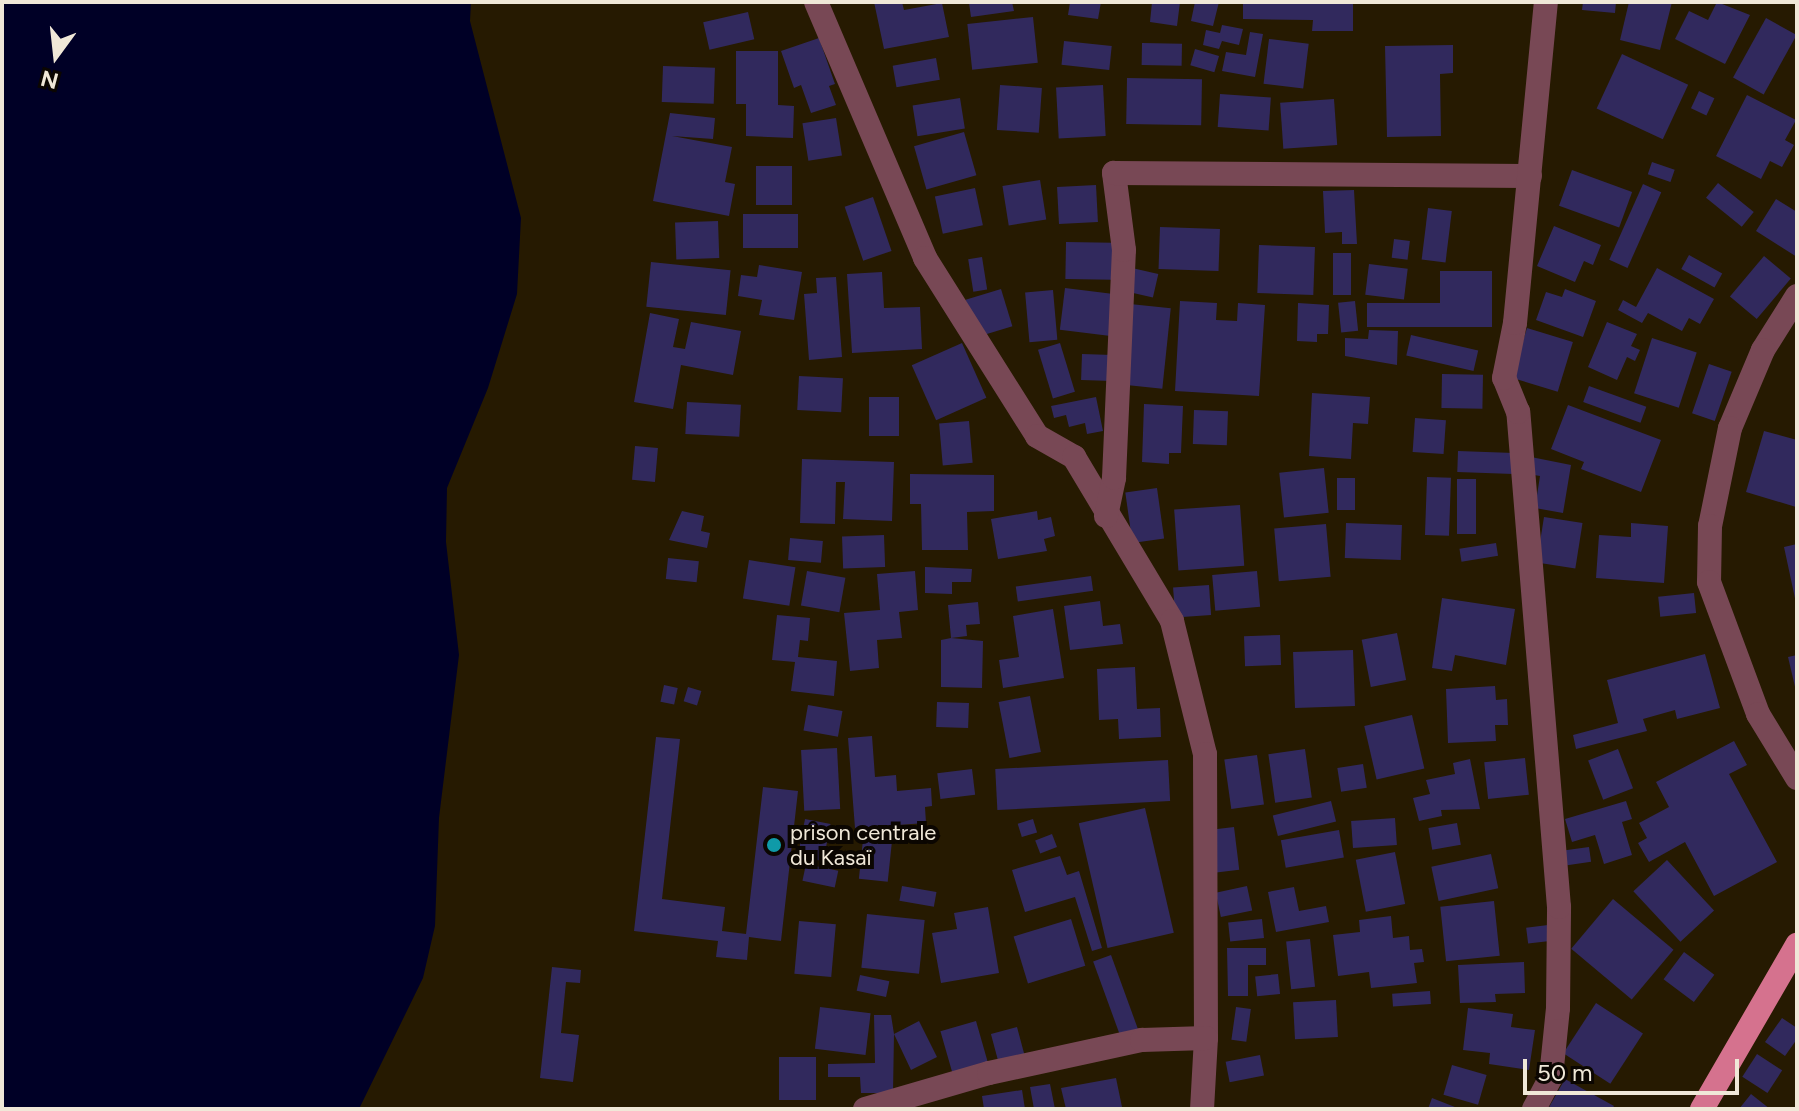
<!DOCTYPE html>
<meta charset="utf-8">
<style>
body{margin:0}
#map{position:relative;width:1799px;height:1111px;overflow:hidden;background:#261a01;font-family:Figtree,sans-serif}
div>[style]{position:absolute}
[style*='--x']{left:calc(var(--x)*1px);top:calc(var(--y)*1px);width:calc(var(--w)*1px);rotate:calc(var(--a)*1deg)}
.water>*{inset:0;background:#000026}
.building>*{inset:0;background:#31295d;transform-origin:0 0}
.minor>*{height:24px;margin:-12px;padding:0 12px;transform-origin:12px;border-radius:12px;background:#784855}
.major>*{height:24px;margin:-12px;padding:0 12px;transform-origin:12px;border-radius:12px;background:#d5728e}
.dots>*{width:22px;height:22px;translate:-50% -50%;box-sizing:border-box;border:4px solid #0b0601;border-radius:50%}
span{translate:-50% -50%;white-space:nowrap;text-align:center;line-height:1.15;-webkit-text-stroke:8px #0b0601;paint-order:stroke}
.poi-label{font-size:22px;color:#f0e8d8}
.left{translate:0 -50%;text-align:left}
.frame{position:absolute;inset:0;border:4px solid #f0e8d8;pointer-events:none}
.north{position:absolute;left:16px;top:16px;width:80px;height:80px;-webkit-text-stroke:6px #0b0601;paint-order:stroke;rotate:195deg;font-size:22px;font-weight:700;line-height:32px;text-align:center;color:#f0e8d8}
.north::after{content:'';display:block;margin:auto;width:28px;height:36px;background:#f0e8d8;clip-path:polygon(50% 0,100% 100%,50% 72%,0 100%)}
.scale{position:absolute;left:1523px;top:1059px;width:216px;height:36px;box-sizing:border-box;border:4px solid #f0e8d8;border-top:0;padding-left:10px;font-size:24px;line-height:28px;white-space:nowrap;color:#f0e8d8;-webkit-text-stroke:6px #0b0601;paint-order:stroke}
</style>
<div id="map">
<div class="water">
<div style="clip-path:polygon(2px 2px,471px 2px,470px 21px,521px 218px,517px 294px,488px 388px,447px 488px,446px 542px,459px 655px,439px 818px,435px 926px,423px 978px,359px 1109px,2px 1109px)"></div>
</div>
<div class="building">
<div style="clip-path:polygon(874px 2px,902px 2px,904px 10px,942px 3px,949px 37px,884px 49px)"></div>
<div style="clip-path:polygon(1012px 2px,1014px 11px,971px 17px,969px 3px)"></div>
<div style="clip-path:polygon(1070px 2px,1101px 2px,1098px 19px,1068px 15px)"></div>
<div style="clip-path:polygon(1152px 2px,1180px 2px,1177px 26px,1150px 22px)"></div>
<div style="clip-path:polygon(1195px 2px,1219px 2px,1213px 26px,1191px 21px)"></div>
<div style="clip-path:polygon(1243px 2px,1353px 2px,1353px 31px,1312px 31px,1313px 20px,1243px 19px)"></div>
<div style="clip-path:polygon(1583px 2px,1616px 2px,1615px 13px,1582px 10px)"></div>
<div style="clip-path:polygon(1629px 2px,1672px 2px,1660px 50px,1620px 40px)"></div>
<div style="clip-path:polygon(1717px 2px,1750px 15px,1725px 64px,1675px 39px,1689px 11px,1708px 20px)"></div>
<div style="left:748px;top:12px;width:28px;height:46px;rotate:77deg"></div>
<div style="left:1033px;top:17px;width:46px;height:66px;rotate:84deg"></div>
<div style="left:1766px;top:18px;width:35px;height:68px;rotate:29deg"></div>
<div style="clip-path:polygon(1222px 25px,1243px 29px,1239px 45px,1222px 41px,1219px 49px,1203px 45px,1206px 30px,1220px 33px)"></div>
<div style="clip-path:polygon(1250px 32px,1263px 34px,1255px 77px,1222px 71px,1226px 52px,1246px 55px)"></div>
<div style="clip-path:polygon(819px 38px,835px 84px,829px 86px,836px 105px,811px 113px,801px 85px,794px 88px,781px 51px)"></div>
<div style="left:1269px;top:39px;width:40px;height:45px;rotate:7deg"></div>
<div style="left:1064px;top:41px;width:48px;height:24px;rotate:6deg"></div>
<div style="left:1142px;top:43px;width:40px;height:22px;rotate:1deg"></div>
<div style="clip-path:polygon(1453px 45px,1453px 73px,1440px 74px,1441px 136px,1387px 137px,1385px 46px)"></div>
<div style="left:1195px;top:49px;width:25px;height:17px;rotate:16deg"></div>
<div style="clip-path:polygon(736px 51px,778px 51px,778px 105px,794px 106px,793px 138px,746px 136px,746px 104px,736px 104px)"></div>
<div style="left:1622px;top:54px;width:73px;height:60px;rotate:25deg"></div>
<div style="left:936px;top:58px;width:22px;height:44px;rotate:80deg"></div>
<div style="left:663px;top:66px;width:52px;height:36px;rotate:2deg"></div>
<div style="left:1127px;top:78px;width:75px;height:46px;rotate:1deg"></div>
<div style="left:1000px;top:85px;width:42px;height:45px;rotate:4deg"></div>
<div style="left:1103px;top:85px;width:51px;height:47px;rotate:87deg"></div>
<div style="left:1699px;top:91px;width:17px;height:19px;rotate:25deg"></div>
<div style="left:1220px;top:94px;width:51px;height:33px;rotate:4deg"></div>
<div style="clip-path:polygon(1747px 95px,1796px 120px,1785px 140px,1794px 145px,1782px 167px,1770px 161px,1761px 179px,1716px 156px)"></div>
<div style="left:960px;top:98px;width:31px;height:48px;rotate:81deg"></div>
<div style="left:1334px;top:99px;width:46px;height:54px;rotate:86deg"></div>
<div style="clip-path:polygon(670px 113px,715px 118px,713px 139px,672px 136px,732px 147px,725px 182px,735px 184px,729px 216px,653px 201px)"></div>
<div style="left:836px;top:118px;width:38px;height:34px;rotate:81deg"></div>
<div style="left:964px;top:132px;width:45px;height:52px;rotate:74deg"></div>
<div style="left:1652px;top:162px;width:24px;height:13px;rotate:19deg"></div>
<div style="left:756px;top:166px;width:36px;height:39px"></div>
<div style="left:1572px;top:170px;width:64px;height:38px;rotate:20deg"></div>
<div style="left:1040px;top:180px;width:40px;height:38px;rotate:81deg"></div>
<div style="left:1718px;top:183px;width:46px;height:19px;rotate:39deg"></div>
<div style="left:1643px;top:184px;width:20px;height:83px;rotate:24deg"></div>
<div style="left:1096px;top:185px;width:37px;height:39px;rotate:87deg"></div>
<div style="left:975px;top:188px;width:38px;height:41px;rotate:78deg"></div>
<div style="clip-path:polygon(1354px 190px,1357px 244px,1342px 244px,1342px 232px,1325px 233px,1323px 191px)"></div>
<div style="left:873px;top:197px;width:57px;height:30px;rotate:71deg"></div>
<div style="clip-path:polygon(1776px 199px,1797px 212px,1797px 257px,1756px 231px)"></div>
<div style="left:1428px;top:208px;width:24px;height:52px;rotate:7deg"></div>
<div style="left:743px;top:214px;width:55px;height:34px"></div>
<div style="left:718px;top:221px;width:37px;height:43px;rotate:88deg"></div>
<div style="clip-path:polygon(1554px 226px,1601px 245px,1593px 265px,1584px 261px,1575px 282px,1537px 266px)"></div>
<div style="left:1160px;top:227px;width:60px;height:42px;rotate:2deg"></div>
<div style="left:1394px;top:239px;width:16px;height:19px;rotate:7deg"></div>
<div style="left:1066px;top:242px;width:47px;height:37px;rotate:1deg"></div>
<div style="left:1259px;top:245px;width:56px;height:48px;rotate:2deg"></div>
<div style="left:1333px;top:253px;width:18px;height:42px"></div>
<div style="left:1689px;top:255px;width:38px;height:16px;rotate:29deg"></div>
<div style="left:1764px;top:256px;width:35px;height:53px;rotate:40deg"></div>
<div style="left:982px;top:257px;width:33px;height:14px;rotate:81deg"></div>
<div style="left:651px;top:262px;width:80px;height:45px;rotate:6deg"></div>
<div style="left:1369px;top:264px;width:39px;height:31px;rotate:7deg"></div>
<div style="clip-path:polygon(759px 265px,802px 272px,794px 320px,759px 315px,762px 300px,738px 296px,741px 275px,757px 277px)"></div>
<div style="left:1132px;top:268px;width:27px;height:24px;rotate:13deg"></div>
<div style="clip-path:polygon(1657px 268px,1714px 299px,1700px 324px,1689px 318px,1682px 331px,1648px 313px,1642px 323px,1618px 310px,1623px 300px,1636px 307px)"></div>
<div style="clip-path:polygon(1440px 271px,1492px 271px,1492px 327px,1367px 327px,1367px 303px,1440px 303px)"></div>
<div style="clip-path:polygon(882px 272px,884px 308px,920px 307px,922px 349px,852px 353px,847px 274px)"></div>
<div style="clip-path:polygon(836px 277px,842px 357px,809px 360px,804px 294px,817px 293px,816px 278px)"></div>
<div style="left:1065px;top:288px;width:51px;height:42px;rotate:7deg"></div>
<div style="left:1001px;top:289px;width:39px;height:37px;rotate:73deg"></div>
<div style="clip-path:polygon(1565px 289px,1596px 301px,1583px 337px,1536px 320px,1546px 292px,1562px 297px)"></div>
<div style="left:1053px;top:290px;width:50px;height:28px;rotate:85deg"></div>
<div style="clip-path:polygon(1180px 301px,1217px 303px,1216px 320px,1237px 321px,1238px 303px,1265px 305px,1259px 396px,1175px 391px)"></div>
<div style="left:1355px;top:301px;width:30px;height:17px;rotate:84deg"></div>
<div style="clip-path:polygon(1298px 303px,1329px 305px,1328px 334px,1317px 334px,1317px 342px,1297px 341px)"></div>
<div style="left:1130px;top:304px;width:41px;height:81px;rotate:6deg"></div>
<div style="clip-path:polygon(650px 313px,679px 319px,673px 347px,685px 349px,691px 322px,741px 331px,733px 375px,681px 365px,673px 409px,634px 402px)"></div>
<div style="clip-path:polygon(1607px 322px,1637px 334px,1631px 346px,1640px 350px,1635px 361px,1627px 357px,1617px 380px,1588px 367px)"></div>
<div style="left:1527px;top:328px;width:48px;height:52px;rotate:17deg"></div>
<div style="clip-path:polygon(1369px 330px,1398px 331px,1397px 365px,1345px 356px,1345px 338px,1368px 339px)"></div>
<div style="left:1411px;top:335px;width:69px;height:21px;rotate:13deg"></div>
<div style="left:1652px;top:338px;width:47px;height:58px;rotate:18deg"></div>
<div style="left:962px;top:343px;width:60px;height:55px;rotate:66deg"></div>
<div style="left:1060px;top:343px;width:51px;height:23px;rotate:73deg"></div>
<div style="left:1082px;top:354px;width:31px;height:26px;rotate:2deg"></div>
<div style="left:1709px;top:364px;width:24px;height:52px;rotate:19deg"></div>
<div style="left:1442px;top:374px;width:41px;height:34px;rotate:1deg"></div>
<div style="left:799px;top:376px;width:44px;height:34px;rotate:3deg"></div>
<div style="left:1589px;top:386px;width:61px;height:17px;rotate:20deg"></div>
<div style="clip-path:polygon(1312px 393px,1370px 397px,1368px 424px,1353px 423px,1351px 459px,1309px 456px)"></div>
<div style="left:869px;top:397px;width:30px;height:39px"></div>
<div style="clip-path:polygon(1096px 397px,1103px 431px,1087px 434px,1085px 423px,1069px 427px,1066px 415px,1054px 418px,1051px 406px)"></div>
<div style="left:687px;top:402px;width:54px;height:32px;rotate:3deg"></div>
<div style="clip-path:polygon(1144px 404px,1183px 406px,1181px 453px,1169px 453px,1169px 464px,1142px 462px)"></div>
<div style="clip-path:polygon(1568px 405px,1661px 440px,1641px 492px,1581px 469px,1584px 462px,1551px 449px)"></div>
<div style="left:1194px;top:410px;width:34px;height:34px;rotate:2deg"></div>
<div style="left:1415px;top:418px;width:31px;height:34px;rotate:4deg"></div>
<div style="left:969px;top:421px;width:42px;height:30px;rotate:85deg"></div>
<div style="clip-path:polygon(1764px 431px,1797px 440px,1796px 507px,1746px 492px)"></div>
<div style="left:635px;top:446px;width:23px;height:34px;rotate:5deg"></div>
<div style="left:1458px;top:451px;width:56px;height:21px;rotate:2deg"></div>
<div style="clip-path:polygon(1531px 457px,1571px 465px,1563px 513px,1535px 508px,1540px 476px,1528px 474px)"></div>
<div style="clip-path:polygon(802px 459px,894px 462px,892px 521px,843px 519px,845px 482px,836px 482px,835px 524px,800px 523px)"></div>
<div style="left:1324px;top:468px;width:45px;height:45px;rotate:84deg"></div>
<div style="clip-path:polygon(910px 474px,994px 475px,994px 511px,967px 512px,968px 550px,922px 550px,921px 504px,910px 504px)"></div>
<div style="left:1427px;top:477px;width:24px;height:58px;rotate:2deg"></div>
<div style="left:1337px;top:478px;width:18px;height:32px"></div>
<div style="left:1457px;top:479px;width:19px;height:55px"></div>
<div style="left:1157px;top:488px;width:51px;height:32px;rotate:82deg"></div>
<div style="left:1240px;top:505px;width:61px;height:66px;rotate:86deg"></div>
<div style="clip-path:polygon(682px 511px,704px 516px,701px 531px,710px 533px,707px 548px,669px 540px)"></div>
<div style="clip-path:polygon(1037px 511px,1038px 520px,1051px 517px,1055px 536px,1044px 539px,1047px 551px,998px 559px,991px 519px)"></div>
<div style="left:1544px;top:517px;width:39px;height:46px;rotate:9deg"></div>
<div style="left:1346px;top:523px;width:56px;height:35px;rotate:2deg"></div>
<div style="clip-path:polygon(1631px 523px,1668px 526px,1664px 583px,1596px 578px,1599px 535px,1631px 537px)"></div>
<div style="left:1326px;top:524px;width:53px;height:52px;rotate:85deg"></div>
<div style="left:884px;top:535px;width:32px;height:42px;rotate:88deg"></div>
<div style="left:790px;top:538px;width:33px;height:22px;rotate:5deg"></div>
<div style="left:1496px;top:543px;width:13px;height:37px;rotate:81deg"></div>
<div style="clip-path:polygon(1797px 544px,1797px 603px,1796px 603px,1784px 547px)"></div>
<div style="left:668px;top:558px;width:31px;height:21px;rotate:6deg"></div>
<div style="left:749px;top:560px;width:47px;height:39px;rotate:9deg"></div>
<div style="clip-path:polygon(925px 567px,972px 569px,971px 582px,952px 582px,952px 594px,925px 593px)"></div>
<div style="left:807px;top:571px;width:39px;height:35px;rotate:10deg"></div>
<div style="clip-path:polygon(915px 571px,918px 610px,899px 612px,902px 638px,877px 640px,879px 668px,850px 671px,844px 613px,880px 610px,877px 574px)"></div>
<div style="left:1257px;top:571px;width:36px;height:45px;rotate:85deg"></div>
<div style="left:1091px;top:576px;width:15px;height:76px;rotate:82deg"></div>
<div style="left:1209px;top:585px;width:30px;height:36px;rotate:86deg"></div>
<div style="left:1694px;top:593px;width:20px;height:36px;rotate:84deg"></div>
<div style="clip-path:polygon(1442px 598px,1515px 609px,1506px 665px,1455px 655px,1452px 671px,1432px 668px)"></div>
<div style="clip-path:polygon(1100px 601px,1103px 626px,1120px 624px,1123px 644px,1070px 650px,1064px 606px)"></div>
<div style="clip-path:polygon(978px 602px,980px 624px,966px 625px,967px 636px,951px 638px,948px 605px)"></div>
<div style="clip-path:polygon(1053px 609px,1064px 678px,1003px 688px,999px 660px,1019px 657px,1013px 616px)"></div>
<div style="clip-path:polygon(777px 615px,810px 618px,808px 641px,800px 640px,798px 657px,837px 661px,834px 696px,791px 691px,795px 662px,772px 660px)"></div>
<div style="left:1397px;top:633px;width:48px;height:36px;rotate:79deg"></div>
<div style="left:1280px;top:635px;width:30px;height:36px;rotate:88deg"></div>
<div style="clip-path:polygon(951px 638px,983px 641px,982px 688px,941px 687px,941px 640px)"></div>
<div style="left:1353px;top:650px;width:56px;height:60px;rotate:88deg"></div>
<div style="clip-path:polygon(1705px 654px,1720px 708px,1677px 719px,1675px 710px,1643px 719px,1647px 731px,1576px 749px,1573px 735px,1618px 723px,1607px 680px)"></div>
<div style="clip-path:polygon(1797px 655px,1797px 691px,1796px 691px,1788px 657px)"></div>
<div style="clip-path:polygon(1135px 667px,1137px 709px,1160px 708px,1161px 737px,1119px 739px,1118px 719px,1099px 720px,1097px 669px)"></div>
<div style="left:664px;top:685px;width:14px;height:17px;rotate:12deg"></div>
<div style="clip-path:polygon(1495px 686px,1496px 700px,1507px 699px,1508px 725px,1495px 725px,1496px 741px,1448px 743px,1446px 689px)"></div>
<div style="left:688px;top:687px;width:14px;height:15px;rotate:17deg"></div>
<div style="left:1030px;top:696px;width:57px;height:32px;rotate:79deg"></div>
<div style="left:937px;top:702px;width:32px;height:25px;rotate:2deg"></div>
<div style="left:808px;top:705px;width:35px;height:26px;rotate:10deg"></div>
<div style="left:1412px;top:715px;width:55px;height:49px;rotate:77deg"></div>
<div style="clip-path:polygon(872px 736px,875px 777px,896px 775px,897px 791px,931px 788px,932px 806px,925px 807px,926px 823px,855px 828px,848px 738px)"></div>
<div style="clip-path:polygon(656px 737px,680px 739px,662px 899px,725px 907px,722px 931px,746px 934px,763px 787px,798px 791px,781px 941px,749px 937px,747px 960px,716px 957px,718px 941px,634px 931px)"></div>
<div style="clip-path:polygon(1734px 741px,1747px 765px,1729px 774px,1777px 862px,1714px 896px,1685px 842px,1649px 862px,1638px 843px,1647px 838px,1639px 823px,1669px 807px,1656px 782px)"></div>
<div style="left:837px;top:748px;width:61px;height:36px;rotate:87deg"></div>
<div style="left:1305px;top:749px;width:49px;height:37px;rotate:82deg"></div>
<div style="left:1618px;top:749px;width:42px;height:32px;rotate:69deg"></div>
<div style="left:1257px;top:755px;width:50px;height:33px;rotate:82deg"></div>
<div style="left:1525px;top:758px;width:37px;height:41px;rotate:84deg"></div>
<div style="clip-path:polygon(1470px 759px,1480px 809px,1441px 810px,1442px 816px,1419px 821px,1413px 798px,1430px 794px,1426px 780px,1455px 774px,1453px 763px)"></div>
<div style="left:1168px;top:760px;width:41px;height:173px;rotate:87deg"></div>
<div style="left:1363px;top:764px;width:24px;height:26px;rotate:81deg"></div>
<div style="left:972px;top:769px;width:26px;height:35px;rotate:83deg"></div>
<div style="left:1331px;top:801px;width:21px;height:60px;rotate:76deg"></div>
<div style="clip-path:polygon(1626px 801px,1632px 819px,1622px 822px,1632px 855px,1604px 864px,1595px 835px,1572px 842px,1565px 819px)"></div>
<div style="left:1145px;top:808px;width:128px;height:68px;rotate:77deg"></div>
<div style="left:1395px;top:818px;width:27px;height:44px;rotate:86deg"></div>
<div style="left:805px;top:819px;width:26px;height:38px;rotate:11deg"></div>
<div style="left:1033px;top:819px;width:14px;height:16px;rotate:73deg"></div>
<div style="left:1457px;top:823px;width:22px;height:29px;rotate:80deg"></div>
<div style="left:1234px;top:827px;width:43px;height:23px;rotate:83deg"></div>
<div style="left:864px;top:830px;width:29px;height:49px;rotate:6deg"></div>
<div style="left:1339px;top:830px;width:28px;height:59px;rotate:80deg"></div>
<div style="left:1052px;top:834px;width:14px;height:18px;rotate:69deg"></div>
<div style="left:1589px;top:847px;width:15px;height:24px;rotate:82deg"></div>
<div style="left:1395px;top:852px;width:53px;height:40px;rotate:79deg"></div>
<div style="left:1491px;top:854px;width:35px;height:61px;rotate:78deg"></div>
<div style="clip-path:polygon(1060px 856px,1067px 875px,1079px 871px,1102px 948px,1092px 951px,1075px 897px,1025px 912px,1012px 870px)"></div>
<div style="left:1667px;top:860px;width:69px;height:46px;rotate:47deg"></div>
<div style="left:806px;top:864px;width:33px;height:17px;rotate:12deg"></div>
<div style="left:902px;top:886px;width:35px;height:15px;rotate:10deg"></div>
<div style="left:1247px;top:886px;width:25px;height:32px;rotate:78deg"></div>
<div style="clip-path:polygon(1294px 887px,1299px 911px,1326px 906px,1329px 922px,1276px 932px,1268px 892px)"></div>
<div style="left:1613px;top:899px;width:79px;height:65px;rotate:40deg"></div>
<div style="left:1494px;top:901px;width:55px;height:54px;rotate:84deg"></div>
<div style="clip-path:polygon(988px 907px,999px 973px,941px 983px,932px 933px,957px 929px,954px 913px)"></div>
<div style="left:867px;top:914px;width:58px;height:54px;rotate:6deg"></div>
<div style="clip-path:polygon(1391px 916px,1393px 938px,1409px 936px,1410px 950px,1422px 949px,1424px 962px,1414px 963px,1417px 983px,1371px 988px,1369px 972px,1338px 976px,1333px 935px,1360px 932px,1359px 920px)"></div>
<div style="left:1071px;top:919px;width:49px;height:60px;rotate:73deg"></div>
<div style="left:1262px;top:919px;width:19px;height:34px;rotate:84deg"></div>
<div style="left:799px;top:921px;width:37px;height:53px;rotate:5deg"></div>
<div style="left:1548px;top:925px;width:16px;height:22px;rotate:83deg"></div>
<div style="left:1310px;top:939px;width:48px;height:24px;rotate:84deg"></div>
<div style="clip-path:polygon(1227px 948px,1266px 948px,1266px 965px,1248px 965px,1248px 996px,1228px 996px)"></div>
<div style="left:1684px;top:952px;width:38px;height:34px;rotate:37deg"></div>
<div style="left:1111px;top:955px;width:83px;height:19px;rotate:70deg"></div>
<div style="clip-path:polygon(1524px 962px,1525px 993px,1495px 994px,1496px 1002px,1460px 1003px,1458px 965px)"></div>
<div style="clip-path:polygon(552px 967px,581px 970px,580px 983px,566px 982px,561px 1033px,579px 1035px,573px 1082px,540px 1078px)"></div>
<div style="left:1278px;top:974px;width:20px;height:23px;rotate:84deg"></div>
<div style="left:860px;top:975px;width:30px;height:16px;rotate:12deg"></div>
<div style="left:1430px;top:991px;width:13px;height:38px;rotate:86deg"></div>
<div style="left:1336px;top:1000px;width:37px;height:43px;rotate:87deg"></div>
<div style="left:1596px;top:1003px;width:56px;height:60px;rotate:33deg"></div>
<div style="left:820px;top:1007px;width:51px;height:42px;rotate:7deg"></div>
<div style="left:1236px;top:1007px;width:15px;height:33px;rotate:8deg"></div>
<div style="clip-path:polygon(1468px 1008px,1513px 1014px,1511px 1027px,1535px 1030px,1529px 1070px,1489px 1064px,1490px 1053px,1463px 1050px)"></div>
<div style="clip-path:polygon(874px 1015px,891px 1015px,894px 1034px,919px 1021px,937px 1057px,911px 1070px,894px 1034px,893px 1093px,861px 1093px,860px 1077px,828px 1077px,828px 1064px,875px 1063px)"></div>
<div style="clip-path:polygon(1782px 1018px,1797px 1028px,1797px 1039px,1785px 1056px,1765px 1042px)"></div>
<div style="left:976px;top:1021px;width:48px;height:37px;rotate:74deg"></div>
<div style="left:1017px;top:1027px;width:35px;height:27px;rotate:75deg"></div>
<div style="left:1757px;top:1054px;width:30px;height:27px;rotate:33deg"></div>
<div style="left:1260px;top:1055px;width:21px;height:35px;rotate:79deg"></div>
<div style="left:779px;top:1057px;width:37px;height:43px"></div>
<div style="left:1452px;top:1065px;width:36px;height:31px;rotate:16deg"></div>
<div style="clip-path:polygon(1116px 1078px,1122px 1107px,1066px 1109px,1061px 1088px)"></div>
<div style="clip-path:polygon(1565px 1079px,1614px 1106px,1612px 1109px,1548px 1109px)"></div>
<div style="clip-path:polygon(1050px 1084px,1055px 1109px,1034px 1109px,1030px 1087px)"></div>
<div style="clip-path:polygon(1022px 1090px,1025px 1109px,984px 1109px,982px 1096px)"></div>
<div style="clip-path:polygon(1751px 1094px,1770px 1109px,1739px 1109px)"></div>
<div style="clip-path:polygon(1432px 1098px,1460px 1109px,1428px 1109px)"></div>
</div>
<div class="minor">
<div style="--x:816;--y:2;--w:278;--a:66.9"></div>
<div style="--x:925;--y:258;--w:210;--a:57.8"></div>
<div style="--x:1037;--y:436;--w:43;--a:29.6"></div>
<div style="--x:1074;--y:457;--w:191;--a:59.1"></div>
<div style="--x:1172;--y:621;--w:137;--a:76.1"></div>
<div style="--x:1205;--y:754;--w:284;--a:89.8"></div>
<div style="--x:1206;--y:1038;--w:71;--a:93.2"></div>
<div style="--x:1797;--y:296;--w:64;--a:122.2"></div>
<div style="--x:1763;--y:350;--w:85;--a:112.9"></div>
<div style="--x:1730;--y:428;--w:100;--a:101.5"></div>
<div style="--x:1710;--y:526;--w:56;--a:91"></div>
<div style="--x:1709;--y:582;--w:141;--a:69.6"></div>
<div style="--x:1758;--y:714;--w:75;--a:58.6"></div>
<div style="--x:1106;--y:516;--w:39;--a:-78"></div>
<div style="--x:1114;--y:478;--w:228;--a:-87.5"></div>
<div style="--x:1124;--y:250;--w:78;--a:-97.4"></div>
<div style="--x:1114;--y:173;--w:416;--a:0.4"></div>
<div style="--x:865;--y:1109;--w:129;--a:-16.2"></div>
<div style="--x:989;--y:1073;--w:157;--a:-12.2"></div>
<div style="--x:1142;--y:1040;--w:64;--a:-1.8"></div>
<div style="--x:1534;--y:1109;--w:36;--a:-62"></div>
<div style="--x:1551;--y:1077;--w:69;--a:-84.2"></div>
<div style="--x:1558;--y:1008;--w:101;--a:-89.4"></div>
<div style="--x:1559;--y:907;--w:497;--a:-94.7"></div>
<div style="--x:1518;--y:412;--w:37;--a:-112"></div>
<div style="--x:1504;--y:378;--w:56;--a:-78.7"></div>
<div style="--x:1515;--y:323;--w:322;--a:-84.5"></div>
</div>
<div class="major">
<div style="--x:1702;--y:1109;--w:190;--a:-59.9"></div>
</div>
<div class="dots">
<div style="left:774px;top:845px;background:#0f9aa8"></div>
</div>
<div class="poi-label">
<span class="left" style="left:790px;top:845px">prison centrale<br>du Kasaï</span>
</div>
<div class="frame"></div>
<div class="north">N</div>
<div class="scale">50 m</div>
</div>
